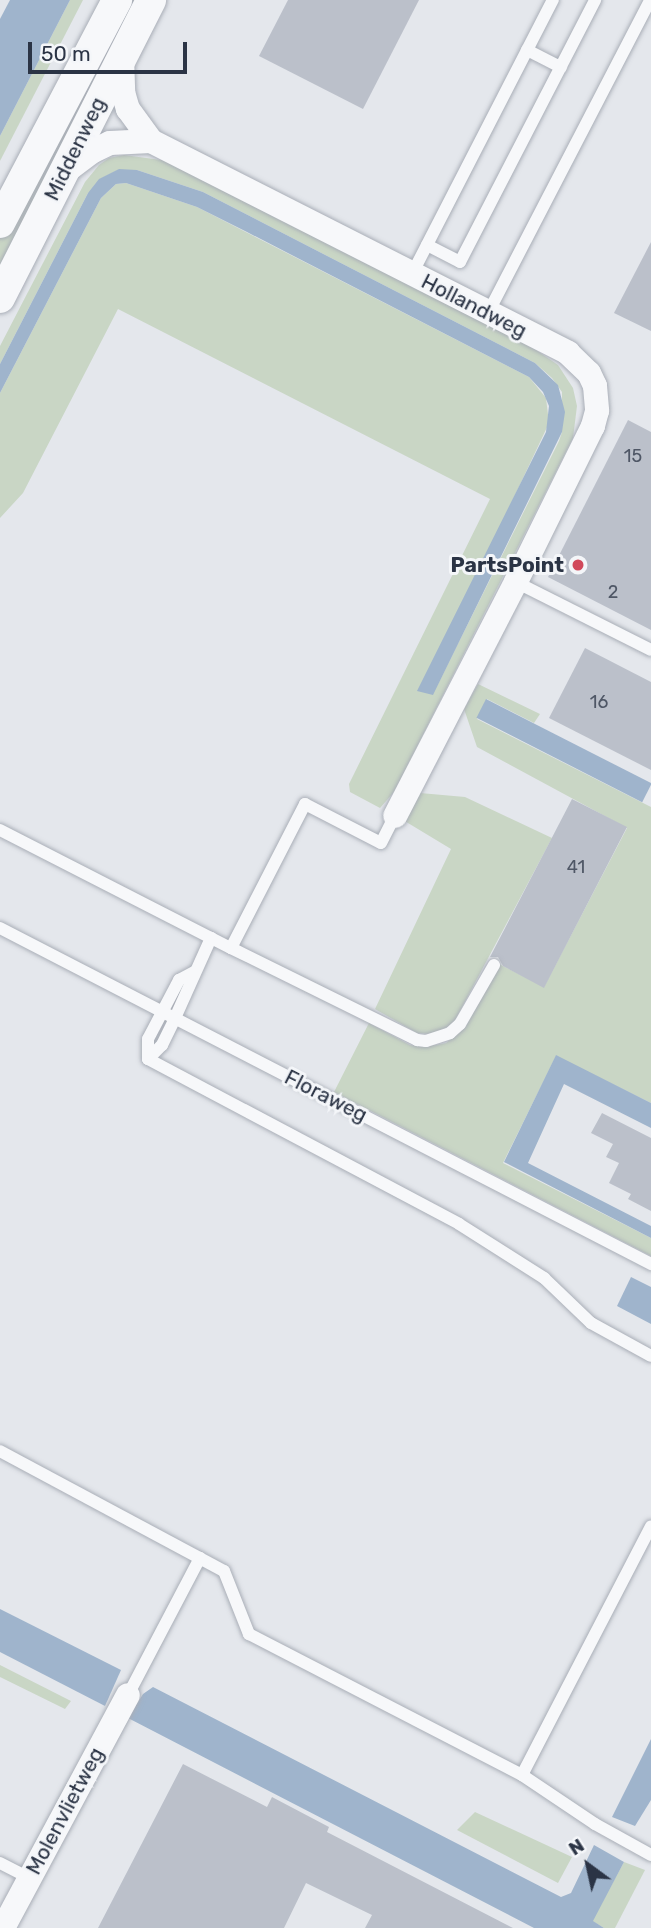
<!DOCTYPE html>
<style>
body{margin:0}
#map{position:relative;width:651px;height:1928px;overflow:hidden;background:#e4e7ec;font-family:Rubik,sans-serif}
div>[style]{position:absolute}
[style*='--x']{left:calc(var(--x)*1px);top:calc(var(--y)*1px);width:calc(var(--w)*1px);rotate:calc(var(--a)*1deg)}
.green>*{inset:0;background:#c9d6c5}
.water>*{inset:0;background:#9fb4cc;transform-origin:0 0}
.building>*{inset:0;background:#bbc0ca}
.roads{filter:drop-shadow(0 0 2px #a9aeb7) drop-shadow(0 0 2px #a9aeb7)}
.service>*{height:12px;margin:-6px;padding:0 6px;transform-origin:6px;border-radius:6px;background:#f7f8fa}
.minor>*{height:24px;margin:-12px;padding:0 12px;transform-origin:12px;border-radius:12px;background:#f7f8fa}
.tertiary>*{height:30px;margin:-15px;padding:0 15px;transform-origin:15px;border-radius:15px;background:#f7f8fa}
.dots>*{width:19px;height:19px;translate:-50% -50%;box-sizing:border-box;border:4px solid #f4f6f9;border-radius:50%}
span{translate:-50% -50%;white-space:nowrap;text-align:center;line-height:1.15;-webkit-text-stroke:6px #f4f6f9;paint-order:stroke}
.number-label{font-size:18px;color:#4f5766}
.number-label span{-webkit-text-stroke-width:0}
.street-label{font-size:21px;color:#2b3445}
.poi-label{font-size:21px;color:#2b3445;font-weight:700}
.right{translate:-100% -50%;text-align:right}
.north{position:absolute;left:553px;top:1830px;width:70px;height:70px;-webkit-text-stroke:5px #f4f6f9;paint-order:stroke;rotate:327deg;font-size:19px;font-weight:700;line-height:28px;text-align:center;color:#2b3445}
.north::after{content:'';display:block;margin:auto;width:24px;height:32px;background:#2b3445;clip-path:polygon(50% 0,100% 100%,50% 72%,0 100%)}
.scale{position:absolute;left:28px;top:42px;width:159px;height:32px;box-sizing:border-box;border:4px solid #2b3445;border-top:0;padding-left:9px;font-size:21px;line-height:24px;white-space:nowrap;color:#2b3445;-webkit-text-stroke:5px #f4f6f9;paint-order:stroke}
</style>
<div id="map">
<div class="green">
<div style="clip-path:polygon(70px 0,83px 0,0 161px,0 136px)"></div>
<div style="clip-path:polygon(122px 0,138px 0,0 268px,0 238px)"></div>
<div style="clip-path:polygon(124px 155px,168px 161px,536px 350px,558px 365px,573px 388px,577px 406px,573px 438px,394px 792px,380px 808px,350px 792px,349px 784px,490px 499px,118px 309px,23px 493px,0 518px,0 393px,101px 198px,116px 184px,126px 183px,197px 207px,529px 377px,546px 398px,549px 423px,423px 690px,437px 686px,559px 441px,562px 432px,562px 392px,552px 378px,535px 363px,203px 192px,137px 170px,88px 193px,0 364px,0 346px,85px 182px,99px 165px,109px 158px)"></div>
<div style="clip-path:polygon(478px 684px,540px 714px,534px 723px,487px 699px,477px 719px,651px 807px,651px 1103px,556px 1056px,503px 1163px,651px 1238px,651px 1256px,334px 1092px,369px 1023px,410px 1045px,425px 1047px,446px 1043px,465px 1028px,499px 964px,544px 987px,627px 828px,477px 747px,464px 709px)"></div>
<div style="clip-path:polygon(420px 793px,465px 797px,552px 838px,453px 1024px,433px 1034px,417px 1033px,375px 1009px,451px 849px,403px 820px)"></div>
<div style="clip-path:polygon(0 1665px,71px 1701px,65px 1709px,0 1677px)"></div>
<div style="clip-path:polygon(475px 1812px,572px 1857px,558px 1883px,457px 1830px)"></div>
<div style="clip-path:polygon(624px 1862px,645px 1870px,615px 1928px,604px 1928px,592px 1921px)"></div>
</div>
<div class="water">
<div style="clip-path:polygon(10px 0,70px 0,0 136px,0 19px)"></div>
<div style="clip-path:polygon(119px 169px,137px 170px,203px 192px,535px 363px,558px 385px,565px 412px,562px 432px,433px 695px,417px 691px,546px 432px,549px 406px,543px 392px,529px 377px,247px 232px,197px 207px,126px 183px,116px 184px,101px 198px,0 393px,0 364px,88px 193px,99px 179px)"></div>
<div style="left:486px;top:699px;width:186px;height:21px;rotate:27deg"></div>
<div style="clip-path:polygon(556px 1055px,651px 1103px,651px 1128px,564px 1084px,528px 1163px,651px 1226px,651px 1238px,504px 1162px)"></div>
<div style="clip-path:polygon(631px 1277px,651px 1287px,651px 1324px,617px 1306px)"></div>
<div style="clip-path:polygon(0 1609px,121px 1670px,105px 1706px,0 1652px)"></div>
<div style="clip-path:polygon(153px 1687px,561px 1897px,571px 1893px,594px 1845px,624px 1862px,593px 1921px,604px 1928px,534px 1928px,128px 1718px,143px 1694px)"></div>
<div style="clip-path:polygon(651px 1739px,651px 1800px,635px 1826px,612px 1817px)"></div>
</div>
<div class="building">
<div style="clip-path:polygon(288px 0,419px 0,363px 109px,259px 56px)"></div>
<div style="clip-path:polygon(651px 242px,651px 331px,614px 313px)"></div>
<div style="clip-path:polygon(628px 420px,651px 432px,651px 630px,548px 577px)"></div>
<div style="clip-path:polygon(585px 648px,651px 682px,651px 770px,549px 718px)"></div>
<div style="clip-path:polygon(572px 799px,627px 827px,544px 988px,503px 966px,498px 957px,490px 957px)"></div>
<div style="clip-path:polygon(602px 1113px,651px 1138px,651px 1211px,628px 1199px,631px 1194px,609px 1183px,619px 1163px,606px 1157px,613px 1144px,591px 1133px)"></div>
<div style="clip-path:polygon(183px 1764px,267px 1807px,272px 1797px,329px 1827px,327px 1832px,513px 1928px,365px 1928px,372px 1915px,306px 1883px,284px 1928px,98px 1928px)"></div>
</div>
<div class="roads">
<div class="service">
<div style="--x:527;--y:50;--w:38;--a:27"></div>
<div style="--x:427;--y:245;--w:37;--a:27"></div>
<div style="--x:460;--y:262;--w:295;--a:-62.7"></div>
<div style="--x:412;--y:274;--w:308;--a:-62.8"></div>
<div style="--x:488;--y:313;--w:352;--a:-62.6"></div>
<div style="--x:516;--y:582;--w:151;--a:26.7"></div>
<div style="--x:0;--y:830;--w:259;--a:27.1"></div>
<div style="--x:231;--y:948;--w:162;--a:-62.8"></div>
<div style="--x:305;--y:804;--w:85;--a:27.2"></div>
<div style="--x:381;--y:843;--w:30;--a:-63"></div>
<div style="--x:0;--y:928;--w:733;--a:27.3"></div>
<div style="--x:231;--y:948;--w:208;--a:26.3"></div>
<div style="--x:417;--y:1040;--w:9;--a:6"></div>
<div style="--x:426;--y:1041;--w:25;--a:-18"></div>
<div style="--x:450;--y:1033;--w:13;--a:-42"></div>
<div style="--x:460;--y:1024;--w:68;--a:-60"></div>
<div style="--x:148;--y:1059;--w:352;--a:27.9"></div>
<div style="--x:459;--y:1224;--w:101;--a:32.4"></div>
<div style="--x:544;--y:1278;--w:65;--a:43.8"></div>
<div style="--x:591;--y:1323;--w:68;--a:28.8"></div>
<div style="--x:148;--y:1059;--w:20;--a:-45"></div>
<div style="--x:162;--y:1045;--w:30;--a:-64"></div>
<div style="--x:175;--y:1018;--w:88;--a:-65.8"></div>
<div style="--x:148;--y:1059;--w:20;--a:-90"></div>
<div style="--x:148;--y:1039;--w:67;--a:-62.3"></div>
<div style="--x:179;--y:980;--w:17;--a:-28"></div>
<div style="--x:0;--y:1451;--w:254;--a:28.2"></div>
<div style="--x:224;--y:1571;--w:68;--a:68.4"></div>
<div style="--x:249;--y:1634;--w:307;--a:27.3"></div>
<div style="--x:522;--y:1775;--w:280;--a:-62.6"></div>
<div style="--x:128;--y:1695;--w:155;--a:-62.3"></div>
<div style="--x:522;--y:1775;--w:88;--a:33.9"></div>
<div style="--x:595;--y:1824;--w:64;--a:29"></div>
<div style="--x:0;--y:1863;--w:33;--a:27"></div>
</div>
<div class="minor">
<div style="--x:122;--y:57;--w:35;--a:88"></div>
<div style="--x:123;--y:92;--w:18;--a:74"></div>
<div style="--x:128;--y:109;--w:39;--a:54"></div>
<div style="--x:151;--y:141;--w:468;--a:26.9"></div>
<div style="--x:568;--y:353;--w:29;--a:44"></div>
<div style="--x:589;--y:373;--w:14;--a:65"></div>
<div style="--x:595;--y:386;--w:25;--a:85"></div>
<div style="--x:597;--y:411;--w:16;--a:105"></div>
<div style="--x:593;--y:426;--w:174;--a:116.3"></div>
<div style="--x:516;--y:582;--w:263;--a:117.3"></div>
<div style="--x:65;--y:172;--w:35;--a:-37"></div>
<div style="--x:93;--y:151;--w:19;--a:-25"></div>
<div style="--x:110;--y:143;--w:41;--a:-2.8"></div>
<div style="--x:3;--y:1928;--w:264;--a:-61.8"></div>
</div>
<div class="tertiary">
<div style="--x:0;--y:223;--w:252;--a:-62.3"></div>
<div style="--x:0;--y:298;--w:334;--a:-63.1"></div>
</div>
</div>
<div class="dots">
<div style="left:578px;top:565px;background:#d1495b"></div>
</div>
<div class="number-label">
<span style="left:633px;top:456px">15</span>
<span style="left:613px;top:592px">2</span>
<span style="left:599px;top:702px">16</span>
<span style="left:576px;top:867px">41</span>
</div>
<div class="street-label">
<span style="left:75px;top:149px;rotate:-64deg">Middenweg</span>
<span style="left:474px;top:306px;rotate:27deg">Hollandweg</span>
<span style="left:326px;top:1096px;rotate:27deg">Floraweg</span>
<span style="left:65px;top:1811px;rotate:-62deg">Molenvlietweg</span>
</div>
<div class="poi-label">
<span class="right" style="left:564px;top:565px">PartsPoint</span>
</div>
<div class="north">N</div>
<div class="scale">50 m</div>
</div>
